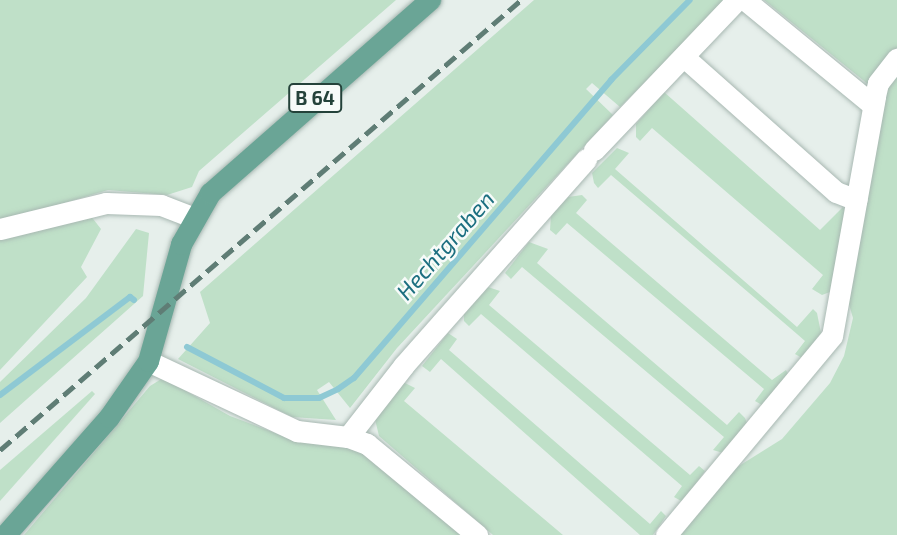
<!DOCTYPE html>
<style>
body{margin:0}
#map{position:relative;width:897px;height:535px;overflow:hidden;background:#e6efeb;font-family:"Exo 2",sans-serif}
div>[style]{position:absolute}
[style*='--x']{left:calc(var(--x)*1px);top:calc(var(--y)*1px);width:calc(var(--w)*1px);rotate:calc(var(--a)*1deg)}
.green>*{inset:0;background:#bfe0c8}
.stream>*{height:6px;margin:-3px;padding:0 3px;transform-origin:3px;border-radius:3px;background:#8ec9d4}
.roads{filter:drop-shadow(0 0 2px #a8b8b2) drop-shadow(0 0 2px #a8b8b2)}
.minor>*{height:21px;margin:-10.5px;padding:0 10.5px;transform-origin:10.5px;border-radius:10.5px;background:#fff}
.major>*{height:21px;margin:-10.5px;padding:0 10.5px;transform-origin:10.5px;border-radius:10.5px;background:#6aa596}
.rail>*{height:5px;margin-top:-2.5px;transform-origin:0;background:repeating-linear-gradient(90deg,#5f7d75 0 14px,transparent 0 21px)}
span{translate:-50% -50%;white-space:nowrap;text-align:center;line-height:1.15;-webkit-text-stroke:5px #f7fbf9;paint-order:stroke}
.shield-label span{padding:2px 5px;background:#f7fbf9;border:2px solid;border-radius:5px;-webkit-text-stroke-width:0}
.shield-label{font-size:19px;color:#24423a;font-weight:700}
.water-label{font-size:23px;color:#1c6f80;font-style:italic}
</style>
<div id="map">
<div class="green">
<div style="clip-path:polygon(0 0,396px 0,199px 171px,192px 187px,167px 195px,108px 190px,0 222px)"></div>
<div style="clip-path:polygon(534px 0,727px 0,620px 107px,592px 83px,586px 89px,613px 115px,397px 348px,350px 408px,329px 382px,317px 390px,336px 420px,292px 417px,178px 359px,210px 323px,200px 292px)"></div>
<div style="clip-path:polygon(764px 0,897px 0,897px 535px,678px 535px,734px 469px,782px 439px,830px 383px,844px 356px,853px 318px,848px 301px,869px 85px)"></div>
<div style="clip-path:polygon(664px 92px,820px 230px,843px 207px,846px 213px,830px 292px,822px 295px,812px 289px,823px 275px,652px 128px,640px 141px,636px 137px,636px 124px)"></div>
<div style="clip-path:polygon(617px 148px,629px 153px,615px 169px,797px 327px,813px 309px,817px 313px,821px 333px,802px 358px,795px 354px,805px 341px,797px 334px,611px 175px,598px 188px,594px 183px,592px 173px)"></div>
<div style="clip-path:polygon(582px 195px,587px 200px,576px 213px,772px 380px,786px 370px,788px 374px,762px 405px,755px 401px,764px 389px,567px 223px,556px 235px,550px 230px,551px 215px,568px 197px)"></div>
<div style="clip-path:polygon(90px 215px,101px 229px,81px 267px,87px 277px,0 370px,0 240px)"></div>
<div style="clip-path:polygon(136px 229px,149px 233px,143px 296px,0 423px,0 382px,86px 298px)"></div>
<div style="clip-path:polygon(529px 242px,548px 249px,537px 263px,727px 425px,739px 412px,745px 418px,747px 423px,723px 453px,713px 450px,724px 437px,522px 267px,511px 279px,505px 273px)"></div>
<div style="clip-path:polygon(488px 287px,500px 291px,489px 305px,690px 475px,699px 466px,705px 471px,683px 502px,674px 497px,682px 486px,481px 314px,469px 326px,464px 321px,464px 314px)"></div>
<div style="clip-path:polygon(448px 333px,457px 339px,449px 350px,650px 524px,661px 511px,666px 516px,653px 535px,640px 535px,441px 359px,430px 372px,422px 366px)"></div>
<div style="clip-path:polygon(163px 378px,230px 416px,288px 438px,357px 447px,464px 535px,24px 535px,150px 386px)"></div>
<div style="clip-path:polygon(403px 382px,415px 388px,404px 401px,563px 535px,493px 535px,379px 436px,374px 415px)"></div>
<div style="clip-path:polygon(92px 391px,95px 394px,0 501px,0 470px)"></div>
</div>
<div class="stream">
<div style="--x:187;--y:347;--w:110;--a:27.7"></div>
<div style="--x:284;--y:398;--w:35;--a:0"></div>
<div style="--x:319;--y:398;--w:21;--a:-25"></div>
<div style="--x:338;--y:389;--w:19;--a:-35"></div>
<div style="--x:354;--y:378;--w:394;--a:-49.2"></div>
<div style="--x:611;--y:80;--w:112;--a:-45.4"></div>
<div style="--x:0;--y:395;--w:163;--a:-37"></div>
<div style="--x:130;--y:297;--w:5;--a:37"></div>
</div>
<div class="roads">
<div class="minor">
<div style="--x:745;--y:0;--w:166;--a:39.4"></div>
<div style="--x:684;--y:57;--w:203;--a:41.6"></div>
<div style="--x:836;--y:192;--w:22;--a:21"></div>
<div style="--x:594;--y:150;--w:207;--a:-46.4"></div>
<div style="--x:0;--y:229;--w:109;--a:-13.8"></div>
<div style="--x:106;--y:203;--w:55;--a:2.1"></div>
<div style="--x:161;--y:205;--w:34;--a:21"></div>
<div style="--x:148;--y:361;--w:165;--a:25.2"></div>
<div style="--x:297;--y:431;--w:51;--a:6.7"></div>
<div style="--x:348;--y:437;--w:20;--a:20"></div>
<div style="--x:367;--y:444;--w:143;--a:39.6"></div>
<div style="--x:348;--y:437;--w:91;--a:-52.1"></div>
<div style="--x:404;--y:365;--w:275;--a:-48.5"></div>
<div style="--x:666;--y:535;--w:259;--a:-50.2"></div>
<div style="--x:832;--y:336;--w:244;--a:-79.8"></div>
<div style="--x:875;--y:96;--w:13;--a:-77"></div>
<div style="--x:878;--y:83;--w:31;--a:-52"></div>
</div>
<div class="major">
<div style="--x:5;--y:535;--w:157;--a:-48.6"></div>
<div style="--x:109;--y:417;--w:68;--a:-55.1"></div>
<div style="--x:148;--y:361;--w:122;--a:-74.2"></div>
<div style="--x:181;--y:244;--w:59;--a:-60.4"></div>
<div style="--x:210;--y:193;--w:293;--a:-41.3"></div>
</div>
</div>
<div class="rail">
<div style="--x:0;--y:450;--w:688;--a:-40.82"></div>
</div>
<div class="shield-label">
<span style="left:315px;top:98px">B 64</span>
</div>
<div class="water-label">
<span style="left:445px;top:245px;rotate:-49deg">Hechtgraben</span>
</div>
</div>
